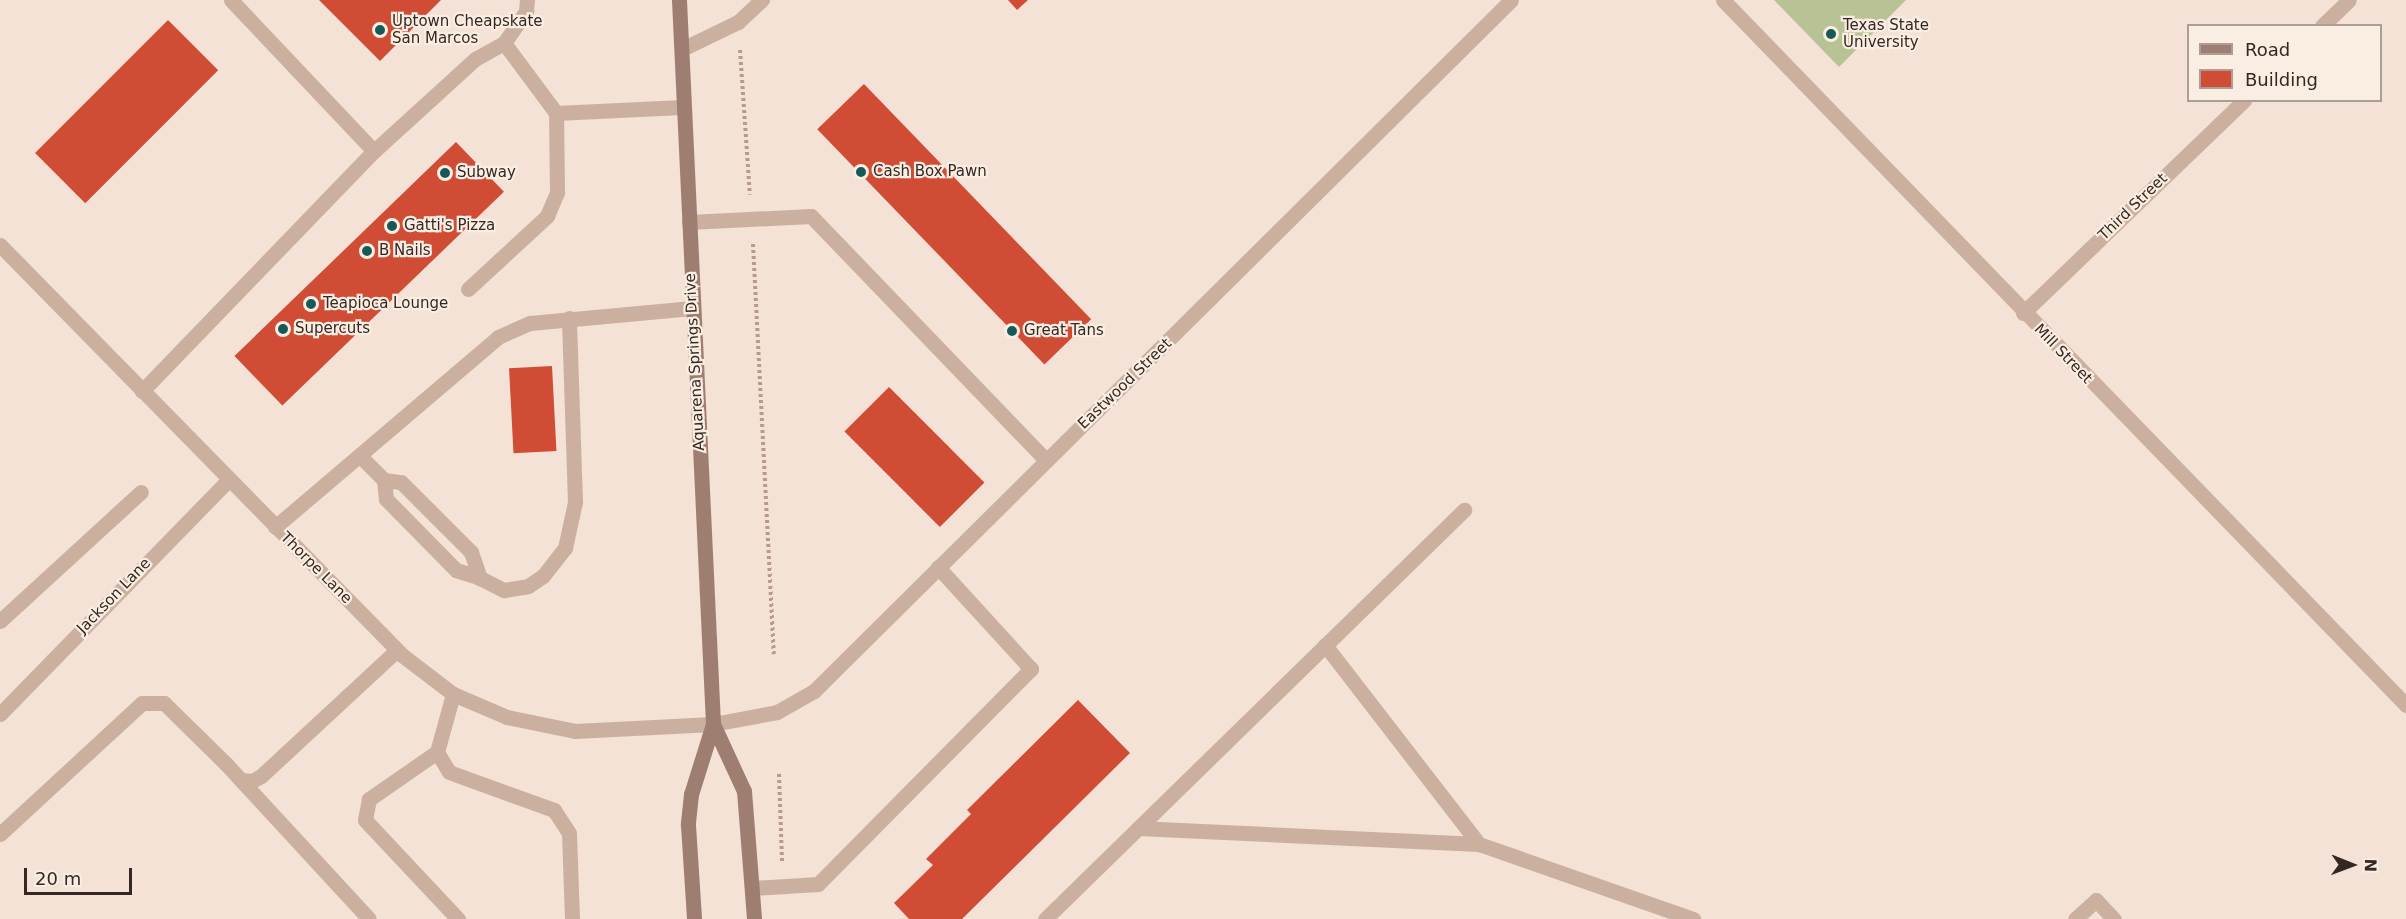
<!DOCTYPE html>
<style>
body{margin:0}
#map{position:relative;width:2406px;height:919px;overflow:hidden;background:#f3e2d5;font-family:"DejaVu Sans",sans-serif}
div>[style]{position:absolute}
[style*='--x']{left:calc(var(--x)*1px);top:calc(var(--y)*1px);width:calc(var(--w)*1px);rotate:calc(var(--a)*1deg)}
.green>*{inset:0;background:#b7c394}
.building>*{inset:0;background:#d14c35;transform-origin:0 0}
.path>*{height:4px;margin-top:-2px;transform-origin:0;background:repeating-linear-gradient(90deg,#b79a8b 0 3px,transparent 0 6px)}
.service>*{height:15px;margin:-7.5px;padding:0 7.5px;transform-origin:7.5px;border-radius:7.5px;background:#cbb0a0}
.minor>*{height:15px;margin:-7.5px;padding:0 7.5px;transform-origin:7.5px;border-radius:7.5px;background:#cbb0a0}
.tertiary>*{height:15px;margin:-7.5px;padding:0 7.5px;transform-origin:7.5px;border-radius:7.5px;background:#cbb0a0}
.secondary>*{height:15px;margin:-7.5px;padding:0 7.5px;transform-origin:7.5px;border-radius:7.5px;background:#9f7e72}
.dots>*{width:16px;height:16px;translate:-50% -50%;box-sizing:border-box;border:3px solid #faede1;border-radius:50%}
span{translate:-50% -50%;white-space:nowrap;text-align:center;line-height:1.15;-webkit-text-stroke:4.5px #faede1;paint-order:stroke}
.poi-label{font-size:15px;color:#352824}
.left{translate:0 -50%;text-align:left}
.street-label{font-size:15px;color:#352824}
.legend{position:absolute;left:2187px;top:24px;width:195px;height:78px;box-sizing:border-box;background:#faede1;border:2px solid #ab9e95;margin:0;padding:8px 10px;list-style:none;font-size:18px;color:#352824}
.legend li{display:flex;align-items:center;gap:12px;height:30px}
.legend b{width:30px;border:2px solid #ab9e95}
.north{position:absolute;left:2322px;top:835px;width:60px;height:60px;-webkit-text-stroke:4px #faede1;paint-order:stroke;rotate:91deg;font-size:16px;font-weight:700;line-height:24px;text-align:center;color:#352824}
.north::after{content:'';display:block;margin:auto;width:21px;height:27px;background:#352824;clip-path:polygon(50% 0,100% 100%,50% 72%,0 100%)}
.scale{position:absolute;left:24px;top:868px;width:108px;height:27px;box-sizing:border-box;border:3px solid #352824;border-top:0;padding-left:8px;font-size:18px;line-height:21px;white-space:nowrap;color:#352824;-webkit-text-stroke:4px #faede1;paint-order:stroke}
</style>
<div id="map">
<div class="green">
<div style="clip-path:polygon(1774px 0,1906px 0,1839px 67px)"></div>
</div>
<div class="building">
<div style="clip-path:polygon(319px 0,441px 0,380px 61px)"></div>
<div style="clip-path:polygon(1008px 0,1028px 0,1017px 10px)"></div>
<div style="left:168px;top:20px;width:71px;height:188px;rotate:45deg"></div>
<div style="left:864px;top:84px;width:327px;height:65px;rotate:46deg"></div>
<div style="left:456px;top:142px;width:69px;height:308px;rotate:46deg"></div>
<div style="left:552px;top:366px;width:85px;height:43px;rotate:87deg"></div>
<div style="left:889px;top:387px;width:135px;height:63px;rotate:45deg"></div>
<div style="clip-path:polygon(1078px 700px,1130px 753px,962px 919px,909px 919px,894px 903px,933px 865px,926px 859px,971px 814px,967px 810px)"></div>
</div>
<div class="path">
<div style="--x:740;--y:50;--w:145;--a:86.1"></div>
<div style="--x:753;--y:244;--w:411;--a:87.1"></div>
<div style="--x:779;--y:774;--w:87;--a:88"></div>
</div>
<div class="service">
<div style="--x:231;--y:0;--w:208;--a:46.6"></div>
<div style="--x:504;--y:43;--w:87;--a:53.4"></div>
<div style="--x:556;--y:113;--w:126;--a:-2.7"></div>
<div style="--x:689;--y:222;--w:122;--a:-2.8"></div>
<div style="--x:811;--y:216;--w:339;--a:46.1"></div>
<div style="--x:468;--y:289;--w:108;--a:-42.7"></div>
<div style="--x:547;--y:216;--w:26;--a:-67"></div>
<div style="--x:557;--y:192;--w:79;--a:-90.7"></div>
<div style="--x:142;--y:391;--w:334;--a:-46"></div>
<div style="--x:374;--y:151;--w:137;--a:-42.3"></div>
<div style="--x:475;--y:59;--w:33;--a:-29"></div>
<div style="--x:504;--y:43;--w:39;--a:-55"></div>
<div style="--x:526;--y:11;--w:11;--a:-85"></div>
<div style="--x:360;--y:456;--w:34;--a:45"></div>
<div style="--x:384;--y:480;--w:19;--a:84"></div>
<div style="--x:386;--y:499;--w:100;--a:45.4"></div>
<div style="--x:456;--y:570;--w:25;--a:18"></div>
<div style="--x:384;--y:480;--w:17;--a:7"></div>
<div style="--x:401;--y:482;--w:99;--a:45"></div>
<div style="--x:471;--y:552;--w:28;--a:71"></div>
<div style="--x:480;--y:578;--w:27;--a:27"></div>
<div style="--x:504;--y:590;--w:24;--a:-9"></div>
<div style="--x:528;--y:586;--w:18;--a:-34"></div>
<div style="--x:543;--y:576;--w:36;--a:-52"></div>
<div style="--x:565;--y:548;--w:47;--a:-77.7"></div>
<div style="--x:575;--y:502;--w:184;--a:-91.9"></div>
<div style="--x:275;--y:527;--w:293;--a:-40.4"></div>
<div style="--x:498;--y:337;--w:35;--a:-24"></div>
<div style="--x:530;--y:323;--w:163;--a:-5.3"></div>
<div style="--x:0;--y:621;--w:191;--a:-42.5"></div>
<div style="--x:1325;--y:645;--w:252;--a:52.3"></div>
<div style="--x:453;--y:694;--w:60;--a:105.4"></div>
<div style="--x:437;--y:752;--w:83;--a:145.3"></div>
<div style="--x:369;--y:799;--w:21;--a:101"></div>
<div style="--x:365;--y:820;--w:136;--a:46.8"></div>
<div style="--x:437;--y:752;--w:23;--a:59"></div>
<div style="--x:449;--y:772;--w:112;--a:19.9"></div>
<div style="--x:554;--y:810;--w:27;--a:57"></div>
<div style="--x:569;--y:833;--w:86;--a:88"></div>
<div style="--x:241;--y:780;--w:11;--a:5"></div>
<div style="--x:252;--y:781;--w:10;--a:-29"></div>
<div style="--x:261;--y:776;--w:185;--a:-42.8"></div>
<div style="--x:1138;--y:828;--w:341;--a:2.7"></div>
<div style="--x:1479;--y:844;--w:227;--a:19.3"></div>
<div style="--x:0;--y:834;--w:193;--a:-42.7"></div>
<div style="--x:142;--y:703;--w:22;--a:0"></div>
<div style="--x:164;--y:703;--w:88;--a:44.5"></div>
<div style="--x:227;--y:765;--w:209;--a:47.3"></div>
<div style="--x:752;--y:888;--w:66;--a:-3.5"></div>
<div style="--x:818;--y:884;--w:303;--a:-45.3"></div>
<div style="--x:1031;--y:669;--w:138;--a:-132.4"></div>
<div style="--x:1045;--y:919;--w:586;--a:-44.31"></div>
<div style="--x:2075;--y:919;--w:28;--a:-42"></div>
<div style="--x:2096;--y:900;--w:26;--a:47"></div>
</div>
<div class="minor">
<div style="--x:2322;--y:26;--w:37;--a:-44"></div>
<div style="--x:682;--y:49;--w:62;--a:-25.7"></div>
<div style="--x:738;--y:22;--w:33;--a:-43"></div>
<div style="--x:2023;--y:313;--w:307;--a:-43.9"></div>
<div style="--x:0;--y:714;--w:328;--a:-45.7"></div>
<div style="--x:713;--y:724;--w:65;--a:-10.6"></div>
<div style="--x:777;--y:712;--w:43;--a:-29.6"></div>
<div style="--x:814;--y:691;--w:981;--a:-44.75"></div>
</div>
<div class="tertiary">
<div style="--x:1723;--y:0;--w:982;--a:45.91"></div>
<div style="--x:0;--y:245;--w:574;--a:45.56"></div>
<div style="--x:402;--y:655;--w:64;--a:37.4"></div>
<div style="--x:453;--y:694;--w:59;--a:23.1"></div>
<div style="--x:507;--y:717;--w:69;--a:11.6"></div>
<div style="--x:575;--y:731;--w:138;--a:-2.9"></div>
</div>
<div class="secondary">
<div style="--x:679;--y:0;--w:725;--a:87.31"></div>
<div style="--x:713;--y:724;--w:73;--a:107.4"></div>
<div style="--x:691;--y:794;--w:31;--a:96"></div>
<div style="--x:688;--y:825;--w:94;--a:86.3"></div>
<div style="--x:713;--y:724;--w:74;--a:65.2"></div>
<div style="--x:744;--y:791;--w:128;--a:85.5"></div>
</div>
<div class="dots">
<div style="left:380px;top:30px;background:#165958"></div>
<div style="left:1831px;top:34px;background:#165958"></div>
<div style="left:861px;top:172px;background:#165958"></div>
<div style="left:445px;top:173px;background:#165958"></div>
<div style="left:392px;top:226px;background:#165958"></div>
<div style="left:367px;top:251px;background:#165958"></div>
<div style="left:311px;top:304px;background:#165958"></div>
<div style="left:283px;top:329px;background:#165958"></div>
<div style="left:1012px;top:331px;background:#165958"></div>
</div>
<div class="poi-label">
<span class="left" style="left:392px;top:30px">Uptown Cheapskate<br>San Marcos</span>
<span class="left" style="left:1843px;top:34px">Texas State<br>University</span>
<span class="left" style="left:873px;top:172px">Cash Box Pawn</span>
<span class="left" style="left:457px;top:173px">Subway</span>
<span class="left" style="left:404px;top:226px">Gatti's Pizza</span>
<span class="left" style="left:379px;top:251px">B Nails</span>
<span class="left" style="left:323px;top:304px">Teapioca Lounge</span>
<span class="left" style="left:295px;top:329px">Supercuts</span>
<span class="left" style="left:1024px;top:331px">Great Tans</span>
</div>
<div class="street-label">
<span style="left:2133px;top:207px;rotate:-44deg">Third Street</span>
<span style="left:2063px;top:354px;rotate:46deg">Mill Street</span>
<span style="left:695px;top:362px;rotate:-93deg">Aquarena Springs Drive</span>
<span style="left:1125px;top:384px;rotate:-44deg">Eastwood Street</span>
<span style="left:316px;top:568px;rotate:45deg">Thorpe Lane</span>
<span style="left:114px;top:596px;rotate:-46deg">Jackson Lane</span>
</div>
<ul class="legend">
<li><b style="height:8px;background:#9f7e72"></b>Road</li>
<li><b style="height:16px;background:#d14c35"></b>Building</li>
</ul>
<div class="north">N</div>
<div class="scale">20 m</div>
</div>
